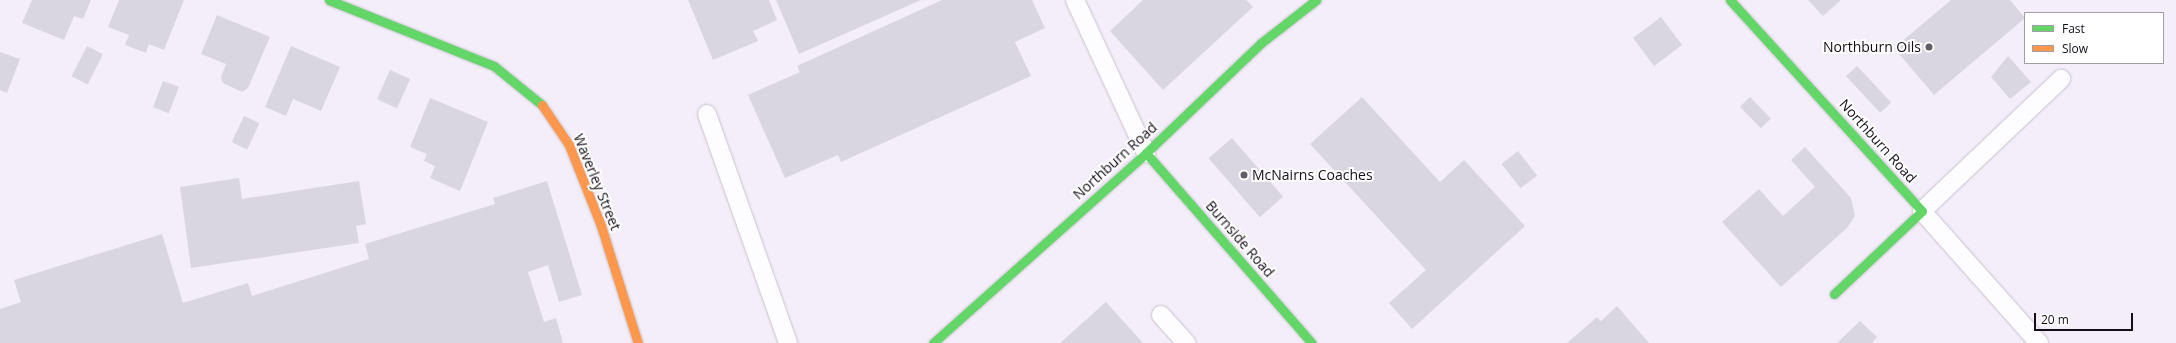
<!DOCTYPE html>
<style>
body{margin:0}
#map{position:relative;width:2176px;height:343px;overflow:hidden;background:#f3eef9;font-family:"Open Sans",sans-serif}
div>[style]{position:absolute}
[style*='--x']{left:calc(var(--x)*1px);top:calc(var(--y)*1px);width:calc(var(--w)*1px);rotate:calc(var(--a)*1deg)}
.building>*{inset:0;background:#d9d6e2;transform-origin:0 0}
.roads{filter:drop-shadow(0 0 1px #c8c3ce) drop-shadow(0 0 1px #c8c3ce)}
.lane>*{height:18px;margin:-9px;padding:0 9px;transform-origin:9px;border-radius:9px;background:#fdfcfe}
.fast>*{height:9px;margin:-4.5px;padding:0 4.5px;transform-origin:4.5px;border-radius:4.5px;background:#63d668}
.slow>*{height:9px;margin:-4.5px;padding:0 4.5px;transform-origin:4.5px;border-radius:4.5px;background:#ff974d}
.dots>*{width:11px;height:11px;translate:-50% -50%;box-sizing:border-box;border:2px solid #fff;border-radius:50%}
span{translate:-50% -50%;white-space:nowrap;text-align:center;line-height:1.15;-webkit-text-stroke:4px #fff;paint-order:stroke}
.poi-label{font-size:14px;color:#130e19}
.right{translate:-100% -50%;text-align:right}
.left{translate:0 -50%;text-align:left}
.street-label{font-size:14px;color:#130e19}
.legend{position:absolute;left:2024px;top:12px;width:140px;height:52px;box-sizing:border-box;background:#fff;border:1px solid #a19fa3;margin:0;padding:5px 7px;list-style:none;font-size:12px;color:#130e19}
.legend li{display:flex;align-items:center;gap:8px;height:20px}
.legend b{width:20px;border:1px solid #a19fa3}
.scale{position:absolute;left:2034px;top:313px;width:99px;height:18px;box-sizing:border-box;border:2px solid #130e19;border-top:0;padding-left:5px;font-size:12px;line-height:14px;white-space:nowrap;color:#130e19;-webkit-text-stroke:3px #fff;paint-order:stroke}
</style>
<div id="map">
<div class="building">
<div style="clip-path:polygon(32px 0,91px 0,83px 19px,74px 16px,64px 40px,22px 23px)"></div>
<div style="clip-path:polygon(119px 0,184px 0,164px 50px,149px 44px,146px 53px,125px 45px,129px 35px,108px 27px)"></div>
<div style="clip-path:polygon(688px 0,769px 0,777px 20px,753px 31px,758px 41px,713px 60px)"></div>
<div style="clip-path:polygon(776px 0,921px 0,799px 54px)"></div>
<div style="clip-path:polygon(942px 0,1032px 0,1045px 28px,1015px 42px,1031px 76px,841px 162px,838px 155px,785px 178px,748px 95px,800px 72px,797px 66px)"></div>
<div style="clip-path:polygon(1143px 0,1246px 0,1253px 7px,1163px 90px,1110px 31px)"></div>
<div style="clip-path:polygon(1808px 0,1841px 0,1823px 16px)"></div>
<div style="clip-path:polygon(1951px 0,2010px 0,2025px 18px,1934px 95px,1894px 48px)"></div>
<div style="clip-path:polygon(217px 15px,270px 37px,248px 88px,242px 92px,223px 83px,221px 77px,226px 64px,201px 54px)"></div>
<div style="left:1661px;top:17px;width:35px;height:35px;rotate:53deg"></div>
<div style="left:87px;top:46px;width:18px;height:34px;rotate:27deg"></div>
<div style="clip-path:polygon(291px 46px,340px 67px,321px 111px,293px 99px,286px 116px,265px 107px)"></div>
<div style="clip-path:polygon(0 52px,20px 59px,7px 93px,0 90px)"></div>
<div style="clip-path:polygon(2008px 56px,2031px 82px,2010px 99px,1991px 77px)"></div>
<div style="left:1857px;top:66px;width:50px;height:15px;rotate:47deg"></div>
<div style="left:390px;top:70px;width:22px;height:32px;rotate:24deg"></div>
<div style="left:163px;top:81px;width:17px;height:28px;rotate:21deg"></div>
<div style="clip-path:polygon(1362px 97px,1440px 182px,1464px 160px,1525px 226px,1412px 329px,1389px 303px,1426px 270px,1310px 144px)"></div>
<div style="left:1750px;top:97px;width:30px;height:14px;rotate:46deg"></div>
<div style="clip-path:polygon(430px 98px,488px 122px,460px 191px,430px 178px,435px 166px,424px 161px,427px 154px,410px 147px)"></div>
<div style="left:244px;top:116px;width:17px;height:29px;rotate:25deg"></div>
<div style="left:1232px;top:138px;width:78px;height:31px;rotate:49deg"></div>
<div style="clip-path:polygon(1805px 147px,1851px 198px,1855px 216px,1847px 228px,1781px 287px,1722px 222px,1759px 189px,1783px 216px,1815px 187px,1791px 160px)"></div>
<div style="left:1518px;top:151px;width:31px;height:21px;rotate:52deg"></div>
<div style="clip-path:polygon(239px 178px,242px 199px,359px 181px,366px 224px,356px 226px,359px 243px,191px 268px,180px 187px)"></div>
<div style="clip-path:polygon(547px 181px,582px 295px,559px 302px,548px 265px,528px 272px,544px 322px,556px 318px,563px 343px,0 343px,0 309px,21px 302px,14px 280px,162px 234px,183px 303px,248px 283px,252px 296px,369px 259px,365px 244px,495px 204px,493px 198px)"></div>
<div style="clip-path:polygon(1106px 302px,1143px 343px,1060px 343px)"></div>
<div style="clip-path:polygon(1617px 306px,1649px 343px,1567px 343px,1597px 317px,1601px 321px)"></div>
<div style="clip-path:polygon(1860px 321px,1877px 337px,1872px 343px,1837px 343px)"></div>
</div>
<div class="roads">
<div class="lane">
<div style="--x:1075;--y:0;--w:169;--a:65.1"></div>
<div style="--x:707;--y:114;--w:243;--a:70.5"></div>
<div style="--x:1161;--y:315;--w:38;--a:48"></div>
<div style="--x:2039;--y:343;--w:176;--a:-131.6"></div>
<div style="--x:1922;--y:211;--w:192;--a:-43.5"></div>
</div>
<div class="fast">
<div style="--x:329;--y:0;--w:178;--a:21.8"></div>
<div style="--x:494;--y:66;--w:62;--a:39.1"></div>
<div style="--x:1730;--y:0;--w:285;--a:47.7"></div>
<div style="--x:1922;--y:211;--w:121;--a:136.7"></div>
<div style="--x:1146;--y:153;--w:252;--a:48.9"></div>
<div style="--x:933;--y:343;--w:285;--a:-41.7"></div>
<div style="--x:1146;--y:153;--w:159;--a:-43.7"></div>
<div style="--x:1261;--y:43;--w:70;--a:-38"></div>
</div>
<div class="slow">
<div style="--x:542;--y:105;--w:48;--a:56"></div>
<div style="--x:569;--y:145;--w:87;--a:68.4"></div>
<div style="--x:601;--y:226;--w:123;--a:72.5"></div>
</div>
</div>
<div class="dots">
<div style="left:1929px;top:47px;background:#615c67"></div>
<div style="left:1244px;top:175px;background:#615c67"></div>
</div>
<div class="poi-label">
<span class="right" style="left:1921px;top:47px">Northburn Oils</span>
<span class="left" style="left:1252px;top:175px">McNairns Coaches</span>
</div>
<div class="street-label">
<span style="left:1878px;top:141px;rotate:48deg">Northburn Road</span>
<span style="left:1115px;top:161px;rotate:-42deg">Northburn Road</span>
<span style="left:597px;top:182px;rotate:68deg">Waverley Street</span>
<span style="left:1240px;top:239px;rotate:49deg">Burnside Road</span>
</div>
<ul class="legend">
<li><b style="height:5px;background:#63d668"></b>Fast</li>
<li><b style="height:5px;background:#ff974d"></b>Slow</li>
</ul>
<div class="scale">20 m</div>
</div>
